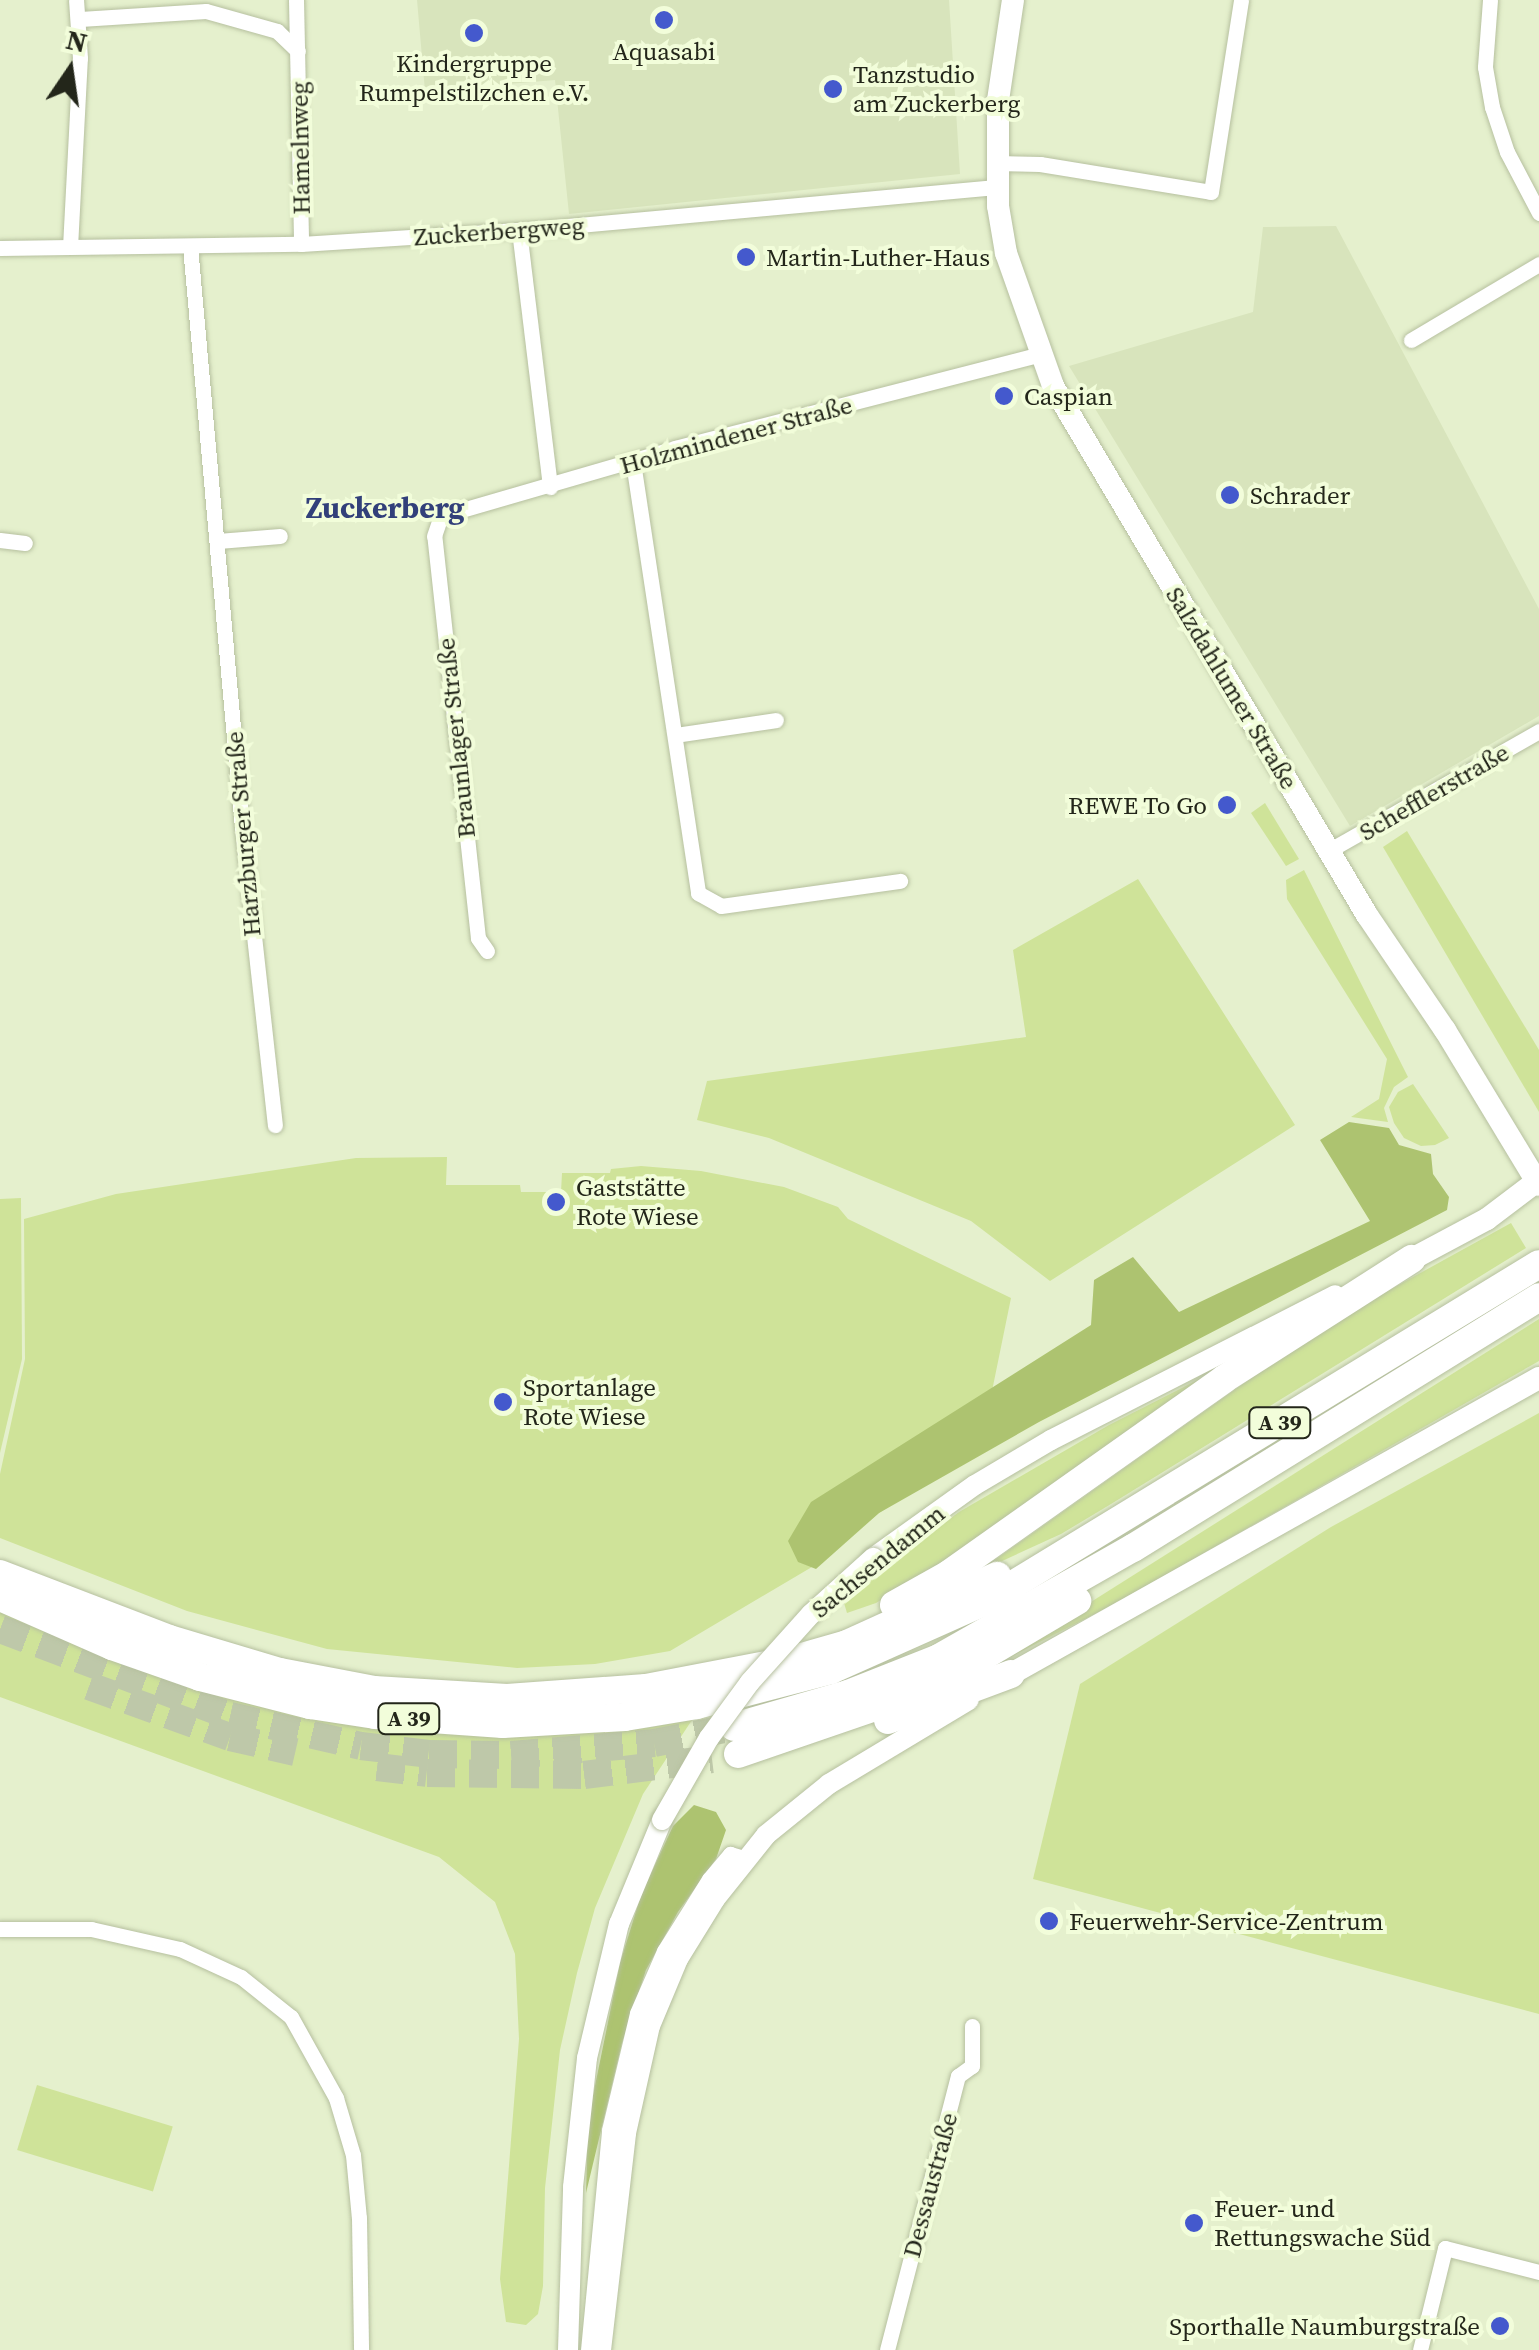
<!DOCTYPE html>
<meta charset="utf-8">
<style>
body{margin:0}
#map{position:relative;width:1539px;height:2350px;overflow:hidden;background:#e5f0cd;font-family:"Source Serif 4",serif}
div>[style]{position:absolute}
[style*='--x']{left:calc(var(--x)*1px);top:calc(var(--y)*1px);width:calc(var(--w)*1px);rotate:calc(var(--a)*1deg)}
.built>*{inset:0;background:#d8e4bc}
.green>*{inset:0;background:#cfe399;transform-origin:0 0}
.forest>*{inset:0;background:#adc370}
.motorway-tunnel>*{height:28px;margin-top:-14px;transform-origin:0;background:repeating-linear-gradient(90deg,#bec8a9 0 28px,transparent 0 42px)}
.roads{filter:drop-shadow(0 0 2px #b6c09f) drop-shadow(0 0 2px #b6c09f)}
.minor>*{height:15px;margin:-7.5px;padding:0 7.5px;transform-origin:7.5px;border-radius:7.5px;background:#fff}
.tertiary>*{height:20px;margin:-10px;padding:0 10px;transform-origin:10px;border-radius:10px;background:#fff}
.secondary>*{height:22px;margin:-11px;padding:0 11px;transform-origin:11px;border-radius:11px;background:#fff}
.motorway>*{height:28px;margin:-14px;padding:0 14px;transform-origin:14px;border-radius:14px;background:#fff}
.bridges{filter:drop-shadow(0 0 2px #b6c09f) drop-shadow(0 0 2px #b6c09f)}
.tertiary-bridge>*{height:20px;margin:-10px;padding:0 10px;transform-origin:10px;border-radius:10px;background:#fff}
.dots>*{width:28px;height:28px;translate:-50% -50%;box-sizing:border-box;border:5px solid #f2fdda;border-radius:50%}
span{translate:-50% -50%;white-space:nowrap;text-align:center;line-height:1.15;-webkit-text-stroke:8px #f2fdda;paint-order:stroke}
.shield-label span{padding:2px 8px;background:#f2fdda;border:2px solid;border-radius:8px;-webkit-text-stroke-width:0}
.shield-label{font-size:22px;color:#23261a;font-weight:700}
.poi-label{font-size:25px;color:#23261a}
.left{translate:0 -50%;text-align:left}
.right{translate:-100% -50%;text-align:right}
.street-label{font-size:25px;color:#23261a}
.quarter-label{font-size:30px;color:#32407a;font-weight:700}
.north{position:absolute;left:20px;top:20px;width:100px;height:100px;-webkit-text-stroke:8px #f2fdda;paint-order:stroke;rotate:13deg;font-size:28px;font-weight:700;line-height:40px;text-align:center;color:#23261a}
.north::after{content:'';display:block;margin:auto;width:35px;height:45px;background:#23261a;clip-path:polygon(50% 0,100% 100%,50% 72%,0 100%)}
</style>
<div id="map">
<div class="built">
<div style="clip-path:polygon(417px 0,949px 0,960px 174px,569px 214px,555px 80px,425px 91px)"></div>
<div style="clip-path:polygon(1336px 226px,1539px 609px,1539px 716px,1350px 826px,1069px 366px,1253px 312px,1263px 227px)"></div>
</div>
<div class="green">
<div style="clip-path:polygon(1265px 803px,1299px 859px,1286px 866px,1251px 813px)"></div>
<div style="clip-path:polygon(1407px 831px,1539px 1050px,1539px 1112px,1383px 847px)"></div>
<div style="clip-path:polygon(1304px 870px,1408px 1077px,1394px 1087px,1384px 1108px,1388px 1122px,1351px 1117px,1379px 1099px,1387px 1059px,1287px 899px,1286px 880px)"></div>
<div style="clip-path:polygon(1138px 879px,1295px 1125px,1050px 1281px,971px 1221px,769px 1138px,697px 1120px,707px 1081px,1026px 1037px,1013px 950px)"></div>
<div style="clip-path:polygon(1413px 1084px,1449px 1138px,1435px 1145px,1421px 1146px,1404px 1138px,1394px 1123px,1389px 1107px,1398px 1092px)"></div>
<div style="clip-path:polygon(447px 1157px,446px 1185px,520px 1185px,521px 1192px,561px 1192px,562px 1173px,610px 1173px,611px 1169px,641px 1166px,701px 1171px,784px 1187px,838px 1207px,848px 1219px,1011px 1298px,981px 1445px,879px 1513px,817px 1564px,670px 1651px,595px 1664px,517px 1668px,327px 1649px,187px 1611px,0 1538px,0 1474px,25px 1359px,24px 1219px,116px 1194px,356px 1158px)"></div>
<div style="clip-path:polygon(21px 1198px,22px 1359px,0 1453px,0 1199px)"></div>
<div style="clip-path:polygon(1511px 1223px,1526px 1248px,1111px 1504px,1061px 1534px,978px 1572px,1326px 1325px)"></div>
<div style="clip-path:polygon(1539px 1319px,1539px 1361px,1122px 1600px,977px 1674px)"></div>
<div style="clip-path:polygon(1239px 1359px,935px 1568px,876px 1603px,847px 1613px,844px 1603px,871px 1577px,959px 1512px,1109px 1425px)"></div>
<div style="clip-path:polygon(1539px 1413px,1539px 2014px,1033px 1879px,1080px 1684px,1331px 1527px)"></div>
<div style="clip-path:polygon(0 1612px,157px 1676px,302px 1716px,366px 1728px,513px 1737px,646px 1728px,692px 1720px,643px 1794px,595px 1908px,577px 1973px,560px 2050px,545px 2188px,543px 2286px,538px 2314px,526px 2325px,506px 2322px,500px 2279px,519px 2039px,515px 1954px,495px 1902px,439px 1857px,0 1697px)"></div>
<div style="left:37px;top:2085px;width:142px;height:68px;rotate:17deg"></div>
</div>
<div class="forest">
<div style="clip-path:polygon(1349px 1122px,1389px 1128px,1399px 1145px,1431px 1154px,1433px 1174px,1449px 1197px,1447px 1210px,1039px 1422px,879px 1513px,816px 1569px,798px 1562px,788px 1541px,811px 1502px,1091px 1325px,1094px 1280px,1133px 1257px,1179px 1312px,1370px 1221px,1320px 1140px)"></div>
<div style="clip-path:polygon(694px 1805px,716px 1812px,726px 1830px,716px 1859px,678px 1912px,646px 1970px,622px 2043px,586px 2193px,588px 2120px,620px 1963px,641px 1895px,673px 1826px)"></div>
</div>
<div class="motorway-tunnel">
<div style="--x:0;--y:1629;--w:246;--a:20.7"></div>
<div style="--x:230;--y:1716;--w:134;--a:12.9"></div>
<div style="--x:361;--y:1746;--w:68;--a:6.7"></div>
<div style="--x:429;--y:1754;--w:82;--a:0.7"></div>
<div style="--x:511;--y:1755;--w:144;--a:-4.8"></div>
<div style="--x:654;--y:1743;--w:82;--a:-11.3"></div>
<div style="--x:89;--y:1686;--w:150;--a:19.9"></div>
<div style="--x:230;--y:1737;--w:67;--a:13"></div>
<div style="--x:377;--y:1767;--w:50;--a:6.8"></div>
<div style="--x:427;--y:1773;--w:157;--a:0.7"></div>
<div style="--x:584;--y:1775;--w:129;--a:-7.1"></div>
</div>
<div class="roads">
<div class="minor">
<div style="--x:296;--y:0;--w:244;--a:88.8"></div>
<div style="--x:1490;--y:0;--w:67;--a:94.3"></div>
<div style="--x:1485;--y:67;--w:41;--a:80.1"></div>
<div style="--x:1492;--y:107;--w:47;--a:71.6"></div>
<div style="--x:1507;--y:152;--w:69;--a:62.3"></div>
<div style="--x:80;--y:19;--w:126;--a:-3.6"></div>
<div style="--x:206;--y:11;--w:74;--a:15.7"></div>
<div style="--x:277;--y:31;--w:29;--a:44"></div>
<div style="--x:996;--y:163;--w:44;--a:1.3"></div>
<div style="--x:1040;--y:164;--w:173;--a:9.3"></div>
<div style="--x:1211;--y:192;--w:194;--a:-81.1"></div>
<div style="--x:519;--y:230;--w:259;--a:83.1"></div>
<div style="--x:190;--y:246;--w:583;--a:84.89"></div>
<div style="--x:242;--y:827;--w:300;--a:83.7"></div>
<div style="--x:70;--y:247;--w:189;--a:-87"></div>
<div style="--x:80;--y:58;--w:58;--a:-93.9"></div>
<div style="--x:0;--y:248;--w:301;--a:-0.8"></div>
<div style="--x:301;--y:244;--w:233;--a:-3.7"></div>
<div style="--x:534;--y:229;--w:465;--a:-5.2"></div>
<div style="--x:1411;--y:340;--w:149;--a:-30.7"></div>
<div style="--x:633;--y:462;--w:436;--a:81.4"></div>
<div style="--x:698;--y:893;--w:26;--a:29"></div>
<div style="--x:721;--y:906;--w:181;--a:-8"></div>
<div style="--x:0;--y:540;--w:25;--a:7"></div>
<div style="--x:218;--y:541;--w:62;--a:-4.6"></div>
<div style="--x:675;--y:735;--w:102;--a:-8.4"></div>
<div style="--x:1328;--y:851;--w:243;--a:-29.6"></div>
<div style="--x:487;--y:951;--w:16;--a:-125"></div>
<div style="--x:478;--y:938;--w:404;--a:-96.2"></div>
<div style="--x:434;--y:536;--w:21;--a:-71"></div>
<div style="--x:441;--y:516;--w:244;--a:-16.2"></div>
<div style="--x:675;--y:448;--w:377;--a:-14.4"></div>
<div style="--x:0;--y:1929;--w:91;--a:0"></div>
<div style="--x:91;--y:1929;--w:91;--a:12.7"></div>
<div style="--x:180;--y:1949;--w:67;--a:24.7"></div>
<div style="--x:241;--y:1977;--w:64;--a:38.7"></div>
<div style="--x:291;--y:2017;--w:93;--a:60.9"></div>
<div style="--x:336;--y:2098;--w:59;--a:73.4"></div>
<div style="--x:353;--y:2155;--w:63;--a:84.6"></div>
<div style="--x:359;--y:2218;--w:132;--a:89.1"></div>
<div style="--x:588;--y:2350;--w:221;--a:-84.5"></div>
<div style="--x:609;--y:2130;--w:120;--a:-76.5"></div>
<div style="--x:637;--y:2013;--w:68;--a:-66.5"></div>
<div style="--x:664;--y:1951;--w:85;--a:-58"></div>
<div style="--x:709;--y:1879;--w:33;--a:-50"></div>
<div style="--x:730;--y:1854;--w:15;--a:16"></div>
<div style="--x:887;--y:2350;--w:283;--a:-75.5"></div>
<div style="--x:958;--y:2076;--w:17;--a:-36"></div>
<div style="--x:972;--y:2066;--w:40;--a:-90"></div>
<div style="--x:1420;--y:2350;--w:105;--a:-76.2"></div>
<div style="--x:1445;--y:2248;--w:97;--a:14.3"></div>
</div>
<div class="tertiary">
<div style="--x:873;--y:1558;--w:125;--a:-35.6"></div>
<div style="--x:975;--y:1485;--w:88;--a:-30.6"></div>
<div style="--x:1051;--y:1440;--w:319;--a:-27"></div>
<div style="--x:568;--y:2350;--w:163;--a:-88.2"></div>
<div style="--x:573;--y:2187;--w:130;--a:-83.8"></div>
<div style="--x:587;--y:2058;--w:138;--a:-76.6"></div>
<div style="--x:619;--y:1924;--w:113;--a:-67.5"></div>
<div style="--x:601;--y:2350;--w:218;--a:-83.4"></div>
<div style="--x:626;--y:2133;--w:110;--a:-77.4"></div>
<div style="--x:650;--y:2026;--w:73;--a:-67.3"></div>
<div style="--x:678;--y:1959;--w:70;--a:-58.3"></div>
<div style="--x:715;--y:1899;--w:82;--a:-51.4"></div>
<div style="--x:766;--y:1835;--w:81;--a:-39"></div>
<div style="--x:829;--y:1784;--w:163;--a:-31"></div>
</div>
<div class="secondary">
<div style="--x:1013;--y:0;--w:101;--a:98.5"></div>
<div style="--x:998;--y:100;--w:106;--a:90"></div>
<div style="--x:998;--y:206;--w:48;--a:80.3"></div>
<div style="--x:1006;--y:253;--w:141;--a:70.5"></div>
<div style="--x:1053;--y:386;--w:615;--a:59.31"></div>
<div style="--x:1367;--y:915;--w:139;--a:55.9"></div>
<div style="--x:1445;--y:1030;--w:181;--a:58.8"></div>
<div style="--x:1412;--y:1259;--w:85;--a:-28.1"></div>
<div style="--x:1487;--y:1219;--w:63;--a:-37.2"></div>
<div style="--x:1011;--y:1674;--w:605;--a:-29.28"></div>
</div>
<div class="motorway">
<div style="--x:1537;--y:1181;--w:2;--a:-27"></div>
<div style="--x:0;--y:1574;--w:181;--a:21"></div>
<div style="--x:169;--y:1639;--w:116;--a:16.6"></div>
<div style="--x:280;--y:1672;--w:96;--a:10.8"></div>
<div style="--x:374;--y:1690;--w:133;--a:3.4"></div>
<div style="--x:507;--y:1698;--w:139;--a:-4.1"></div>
<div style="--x:646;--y:1688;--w:145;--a:-10.8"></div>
<div style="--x:788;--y:1661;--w:61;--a:-16.1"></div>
<div style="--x:847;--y:1644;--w:165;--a:-24.4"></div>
<div style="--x:0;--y:1597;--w:122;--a:23.6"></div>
<div style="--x:112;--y:1646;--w:93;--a:19.4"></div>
<div style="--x:200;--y:1677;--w:114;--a:14.3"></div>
<div style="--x:310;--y:1705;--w:66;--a:8.7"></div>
<div style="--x:375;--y:1715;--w:128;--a:4"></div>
<div style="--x:503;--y:1724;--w:122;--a:-3.3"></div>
<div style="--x:625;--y:1717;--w:73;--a:-9.5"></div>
<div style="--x:697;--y:1705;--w:138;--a:-14.6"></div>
<div style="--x:831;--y:1670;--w:172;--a:-24"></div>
<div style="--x:988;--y:1600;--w:645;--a:-31.37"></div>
<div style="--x:894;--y:1605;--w:63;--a:-29.4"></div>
<div style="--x:949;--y:1574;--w:337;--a:-35.3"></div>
<div style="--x:1224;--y:1379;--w:223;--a:-32.6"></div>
<div style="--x:888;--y:1720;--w:131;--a:-20.5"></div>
<div style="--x:734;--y:1727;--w:119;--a:-16.1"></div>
<div style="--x:848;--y:1694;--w:98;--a:-21.6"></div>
<div style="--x:939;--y:1658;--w:223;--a:-29.6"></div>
<div style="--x:1133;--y:1548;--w:477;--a:-31.7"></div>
<div style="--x:738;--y:1754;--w:164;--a:-18.9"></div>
<div style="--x:893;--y:1701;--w:76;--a:-24.9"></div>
<div style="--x:962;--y:1669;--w:134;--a:-30.6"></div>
</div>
</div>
<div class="bridges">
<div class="tertiary-bridge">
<div style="--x:662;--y:1820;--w:95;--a:-60.2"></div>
<div style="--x:709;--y:1738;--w:69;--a:-53.8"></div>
<div style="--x:750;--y:1682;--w:91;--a:-48.1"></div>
<div style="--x:811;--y:1614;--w:84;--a:-42.1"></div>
</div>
</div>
<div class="dots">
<div style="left:664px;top:20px;background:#4459cd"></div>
<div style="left:474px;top:33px;background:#4459cd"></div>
<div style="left:833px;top:89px;background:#4459cd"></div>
<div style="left:746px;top:257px;background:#4459cd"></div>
<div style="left:1004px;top:396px;background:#4459cd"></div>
<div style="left:1230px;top:495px;background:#4459cd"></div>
<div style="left:1227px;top:805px;background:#4459cd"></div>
<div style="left:556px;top:1202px;background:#4459cd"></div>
<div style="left:503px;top:1402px;background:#4459cd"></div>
<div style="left:1049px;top:1921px;background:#4459cd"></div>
<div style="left:1194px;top:2223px;background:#4459cd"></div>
<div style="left:1500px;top:2326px;background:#4459cd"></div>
</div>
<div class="shield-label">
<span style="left:1280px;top:1423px">A 39</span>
<span style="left:409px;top:1719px">A 39</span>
</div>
<div class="poi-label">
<span style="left:664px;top:51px">Aquasabi</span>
<span style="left:474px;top:78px">Kindergruppe<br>Rumpelstilzchen e.V.</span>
<span class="left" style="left:853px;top:89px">Tanzstudio<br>am Zuckerberg</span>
<span class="left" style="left:766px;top:257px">Martin-Luther-Haus</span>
<span class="left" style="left:1024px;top:396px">Caspian</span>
<span class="left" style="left:1250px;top:495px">Schrader</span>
<span class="right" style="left:1207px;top:805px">REWE To Go</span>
<span class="left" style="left:576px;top:1202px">Gaststätte<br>Rote Wiese</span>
<span class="left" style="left:523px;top:1402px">Sportanlage<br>Rote Wiese</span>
<span class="left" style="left:1069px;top:1921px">Feuerwehr-Service-Zentrum</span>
<span class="left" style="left:1214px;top:2223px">Feuer- und<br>Rettungswache Süd</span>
<span class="right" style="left:1480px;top:2326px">Sporthalle Naumburgstraße</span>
</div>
<div class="street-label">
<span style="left:300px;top:148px;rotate:-91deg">Hamelnweg</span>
<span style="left:499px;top:231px;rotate:-4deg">Zuckerbergweg</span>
<span style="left:736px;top:435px;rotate:-15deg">Holzmindener Straße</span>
<span style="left:1232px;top:688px;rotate:59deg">Salzdahlumer Straße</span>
<span style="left:456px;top:738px;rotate:-96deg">Braunlager Straße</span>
<span style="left:1434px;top:792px;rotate:-30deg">Schefflerstraße</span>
<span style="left:243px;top:834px;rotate:-95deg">Harzburger Straße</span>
<span style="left:878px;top:1561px;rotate:-39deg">Sachsendamm</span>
<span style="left:930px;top:2185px;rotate:-75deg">Dessaustraße</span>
</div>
<div class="quarter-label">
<span style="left:385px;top:508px">Zuckerberg</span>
</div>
<div class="north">N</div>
</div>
